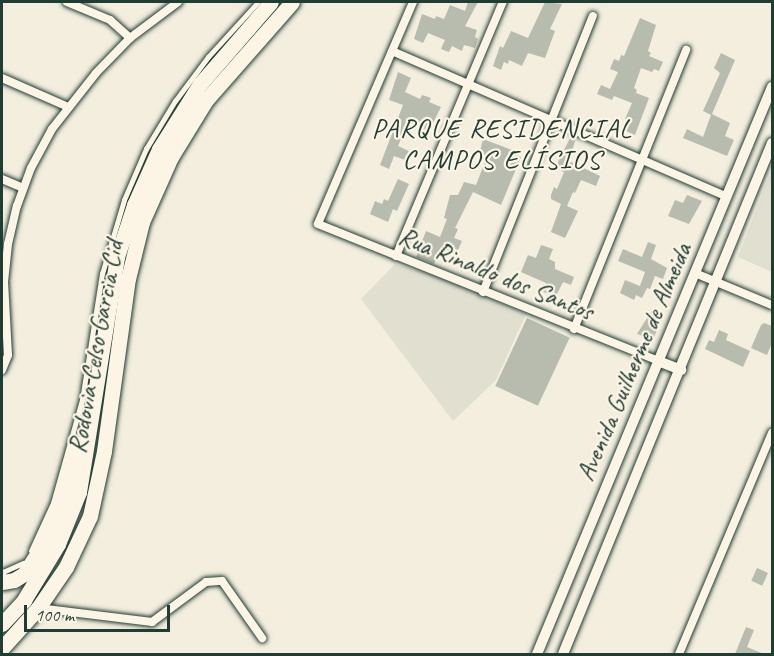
<!DOCTYPE html>
<meta charset="utf-8">
<style>
body{margin:0}
#map{position:relative;width:774px;height:656px;overflow:hidden;background:#f3eede;font-family:Caveat,sans-serif}
div>[style]{position:absolute}
[style*='--x']{left:calc(var(--x)*1px);top:calc(var(--y)*1px);width:calc(var(--w)*1px);rotate:calc(var(--a)*1deg)}
.built>*{inset:0;background:#e1dfd0}
.building>*{inset:0;background:#b8bcae;transform-origin:0 0}
.roads{filter:drop-shadow(0 0 2px #1f3d34) drop-shadow(0 0 2px #1f3d34)}
.service>*{height:4.5px;margin:-2.25px;padding:0 2.25px;transform-origin:2.25px;border-radius:2.25px;background:#fcf5e5}
.minor>*{height:8px;margin:-4px;padding:0 4px;transform-origin:4px;border-radius:4px;background:#fcf5e5}
.tertiary>*{height:10px;margin:-5px;padding:0 5px;transform-origin:5px;border-radius:5px;background:#fcf5e5}
.motorway>*{height:15px;margin:-7.5px;padding:0 7.5px;transform-origin:7.5px;border-radius:7.5px;background:#fcf5e5}
span{translate:-50% -50%;white-space:nowrap;text-align:center;line-height:1.15;-webkit-text-stroke:4.5px #fcf5e5;paint-order:stroke}
.street-label{font-size:26px;color:#1f3d34}
.neighbourhood-label{font-size:27px;color:#1f3d34;letter-spacing:1.5px}
.frame{position:absolute;inset:0;border:3px solid #1f3d34;pointer-events:none}
.scale{position:absolute;left:24px;top:605px;width:146px;height:27px;box-sizing:border-box;border:3px solid #1f3d34;border-top:0;padding-left:8px;font-size:18px;line-height:21px;white-space:nowrap;color:#1f3d34;-webkit-text-stroke:4px #fcf5e5;paint-order:stroke}
</style>
<div id="map">
<div class="built">
<div style="clip-path:polygon(772px 169px,772px 272px,738px 257px)"></div>
<div style="clip-path:polygon(395px 264px,439px 277px,526px 314px,496px 380px,453px 421px,361px 299px)"></div>
</div>
<div class="building">
<div style="clip-path:polygon(468px 2px,478px 2px,465px 26px,477px 30px,475px 37px,478px 39px,475px 48px,464px 45px,462px 51px,452px 46px,449px 52px,441px 49px,445px 40px,428px 33px,423px 43px,414px 39px,422px 14px,435px 19px,436px 16px,444px 19px,450px 5px,465px 11px)"></div>
<div style="clip-path:polygon(545px 2px,562px 4px,550px 29px,555px 31px,545px 58px,528px 53px,522px 66px,509px 60px,508px 64px,504px 62px,501px 70px,493px 66px,500px 46px,503px 48px,511px 31px,528px 38px)"></div>
<div style="clip-path:polygon(640px 18px,656px 25px,648px 51px,651px 53px,649px 56px,663px 62px,659px 71px,654px 69px,652px 72px,641px 68px,634px 88px,637px 90px,636px 93px,649px 98px,635px 135px,626px 131px,630px 121px,625px 119px,632px 103px,614px 96px,612px 100px,597px 94px,601px 85px,610px 89px,618px 72px,610px 69px,614px 59px,619px 61px,621px 55px,624px 56px)"></div>
<div style="clip-path:polygon(721px 53px,735px 60px,712px 114px,730px 123px,725px 136px,734px 140px,727px 156px,683px 138px,687px 129px,703px 137px,711px 115px,703px 111px,720px 73px,714px 68px)"></div>
<div style="clip-path:polygon(398px 72px,411px 78px,405px 92px,420px 99px,422px 95px,431px 98px,429px 102px,441px 107px,429px 131px,408px 122px,398px 146px,409px 151px,405px 160px,394px 156px,389px 169px,380px 165px,403px 105px,389px 100px)"></div>
<div style="clip-path:polygon(571px 136px,576px 138px,569px 161px,600px 176px,596px 186px,581px 180px,575px 193px,573px 192px,567px 206px,578px 211px,565px 238px,551px 232px,561px 204px,551px 199px,551px 195px,554px 187px,557px 189px,564px 172px,555px 168px)"></div>
<div style="clip-path:polygon(483px 139px,517px 152px,516px 155px,521px 157px,501px 205px,473px 192px,455px 228px,458px 229px,454px 238px,462px 241px,456px 255px,441px 249px,434px 264px,416px 257px,426px 231px,440px 237px,447px 219px,444px 218px,450px 195px,458px 195px,464px 182px,476px 185px,487px 157px,480px 151px)"></div>
<div style="clip-path:polygon(398px 179px,409px 184px,397px 211px,393px 209px,388px 222px,370px 214px,375px 201px,382px 204px,384px 199px,388px 201px)"></div>
<div style="clip-path:polygon(687px 195px,702px 201px,689px 224px,668px 216px,675px 200px,683px 203px)"></div>
<div style="clip-path:polygon(648px 242px,656px 245px,651px 259px,667px 268px,663px 279px,655px 276px,650px 289px,647px 288px,642px 298px,636px 295px,634px 300px,620px 293px,625px 280px,640px 286px,645px 272px,618px 261px,623px 249px,642px 257px)"></div>
<div style="clip-path:polygon(541px 245px,553px 249px,549px 259px,555px 262px,555px 269px,574px 277px,571px 285px,563px 282px,555px 298px,542px 291px,546px 283px,521px 272px,528px 255px,536px 258px)"></div>
<div style="clip-path:polygon(652px 310px,663px 317px,653px 339px,637px 334px)"></div>
<div style="left:527px;top:318px;width:47px;height:75px;rotate:25deg"></div>
<div style="clip-path:polygon(764px 323px,772px 326px,772px 343px,767px 355px,751px 348px,761px 325px)"></div>
<div style="clip-path:polygon(719px 330px,728px 334px,726px 340px,750px 351px,743px 367px,705px 349px,709px 340px,714px 342px)"></div>
<div style="left:757px;top:568px;width:12px;height:14px;rotate:24deg"></div>
<div style="clip-path:polygon(746px 627px,754px 630px,747px 647px,764px 654px,735px 654px)"></div>
</div>
<div class="roads">
<div class="service">
<div style="--x:31;--y:551;--w:53;--a:-65.4"></div>
<div style="--x:53;--y:503;--w:107;--a:-74.3"></div>
<div style="--x:82;--y:400;--w:128;--a:-81"></div>
<div style="--x:102;--y:274;--w:77;--a:-73.4"></div>
<div style="--x:124;--y:200;--w:56;--a:-66.7"></div>
<div style="--x:146;--y:149;--w:56;--a:-58.9"></div>
<div style="--x:175;--y:101;--w:55;--a:-53.1"></div>
<div style="--x:208;--y:57;--w:74;--a:-47.7"></div>
<div style="--x:2;--y:580;--w:8;--a:-83"></div>
<div style="--x:3;--y:572;--w:22;--a:-24"></div>
</div>
<div class="minor">
<div style="--x:67;--y:2;--w:47;--a:22.7"></div>
<div style="--x:110;--y:20;--w:27;--a:42"></div>
<div style="--x:413;--y:2;--w:241;--a:113.2"></div>
<div style="--x:318;--y:224;--w:367;--a:21.9"></div>
<div style="--x:392;--y:51;--w:365;--a:23.5"></div>
<div style="--x:2;--y:78;--w:72;--a:23.7"></div>
<div style="--x:2;--y:179;--w:23;--a:23"></div>
<div style="--x:396;--y:256;--w:276;--a:-67.2"></div>
<div style="--x:695;--y:273;--w:83;--a:22.6"></div>
<div style="--x:483;--y:292;--w:297;--a:-68.3"></div>
<div style="--x:574;--y:329;--w:301;--a:-68.1"></div>
<div style="--x:2;--y:370;--w:16;--a:-68"></div>
<div style="--x:8;--y:355;--w:73;--a:-93.1"></div>
<div style="--x:4;--y:282;--w:38;--a:-84"></div>
<div style="--x:8;--y:244;--w:39;--a:-77"></div>
<div style="--x:17;--y:206;--w:40;--a:-69.8"></div>
<div style="--x:31;--y:168;--w:44;--a:-61.7"></div>
<div style="--x:52;--y:129;--w:71;--a:-51.8"></div>
<div style="--x:96;--y:73;--w:49;--a:-45.8"></div>
<div style="--x:130;--y:38;--w:60;--a:-36.9"></div>
<div style="--x:38;--y:608;--w:115;--a:7"></div>
<div style="--x:152;--y:622;--w:67;--a:-36.5"></div>
<div style="--x:206;--y:582;--w:16;--a:-4"></div>
<div style="--x:222;--y:581;--w:70;--a:54.9"></div>
<div style="--x:679;--y:654;--w:240;--a:-67.2"></div>
</div>
<div class="tertiary">
<div style="--x:658;--y:361;--w:25;--a:21"></div>
<div style="--x:537;--y:654;--w:614;--a:-67.49"></div>
<div style="--x:563;--y:654;--w:552;--a:-67.76"></div>
</div>
<div class="motorway">
<div style="--x:2;--y:582;--w:12;--a:-9"></div>
<div style="--x:14;--y:580;--w:12;--a:-31"></div>
<div style="--x:24;--y:574;--w:38;--a:-57"></div>
<div style="--x:45;--y:542;--w:35;--a:-66"></div>
<div style="--x:59;--y:510;--w:69;--a:-73.1"></div>
<div style="--x:2;--y:624;--w:33;--a:-47"></div>
<div style="--x:24;--y:600;--w:66;--a:-58.7"></div>
<div style="--x:58;--y:544;--w:56;--a:-68"></div>
<div style="--x:79;--y:492;--w:238;--a:-80.8"></div>
<div style="--x:117;--y:257;--w:55;--a:-71.9"></div>
<div style="--x:134;--y:205;--w:61;--a:-65.9"></div>
<div style="--x:159;--y:149;--w:77;--a:-57.8"></div>
<div style="--x:200;--y:84;--w:108;--a:-49.1"></div>
<div style="--x:2;--y:648;--w:54;--a:-48"></div>
<div style="--x:38;--y:608;--w:50;--a:-55.7"></div>
<div style="--x:66;--y:567;--w:56;--a:-64.8"></div>
<div style="--x:90;--y:516;--w:66;--a:-77.8"></div>
<div style="--x:104;--y:451;--w:174;--a:-82.1"></div>
<div style="--x:128;--y:279;--w:59;--a:-76.2"></div>
<div style="--x:142;--y:222;--w:71;--a:-66"></div>
<div style="--x:171;--y:157;--w:67;--a:-58.4"></div>
<div style="--x:206;--y:100;--w:130;--a:-48.7"></div>
</div>
</div>
<div class="street-label">
<span style="left:496px;top:274px;rotate:22deg">Rua Rinaldo dos Santos</span>
<span style="left:96px;top:347px;rotate:-80deg">Rodovia Celso Garcia Cid</span>
<span style="left:634px;top:362px;rotate:-67deg">Avenida Guilherme de Almeida</span>
</div>
<div class="neighbourhood-label">
<span style="left:502px;top:144px">PARQUE RESIDENCIAL<br>CAMPOS ELÍSIOS</span>
</div>
<div class="frame"></div>
<div class="scale">100 m</div>
</div>
